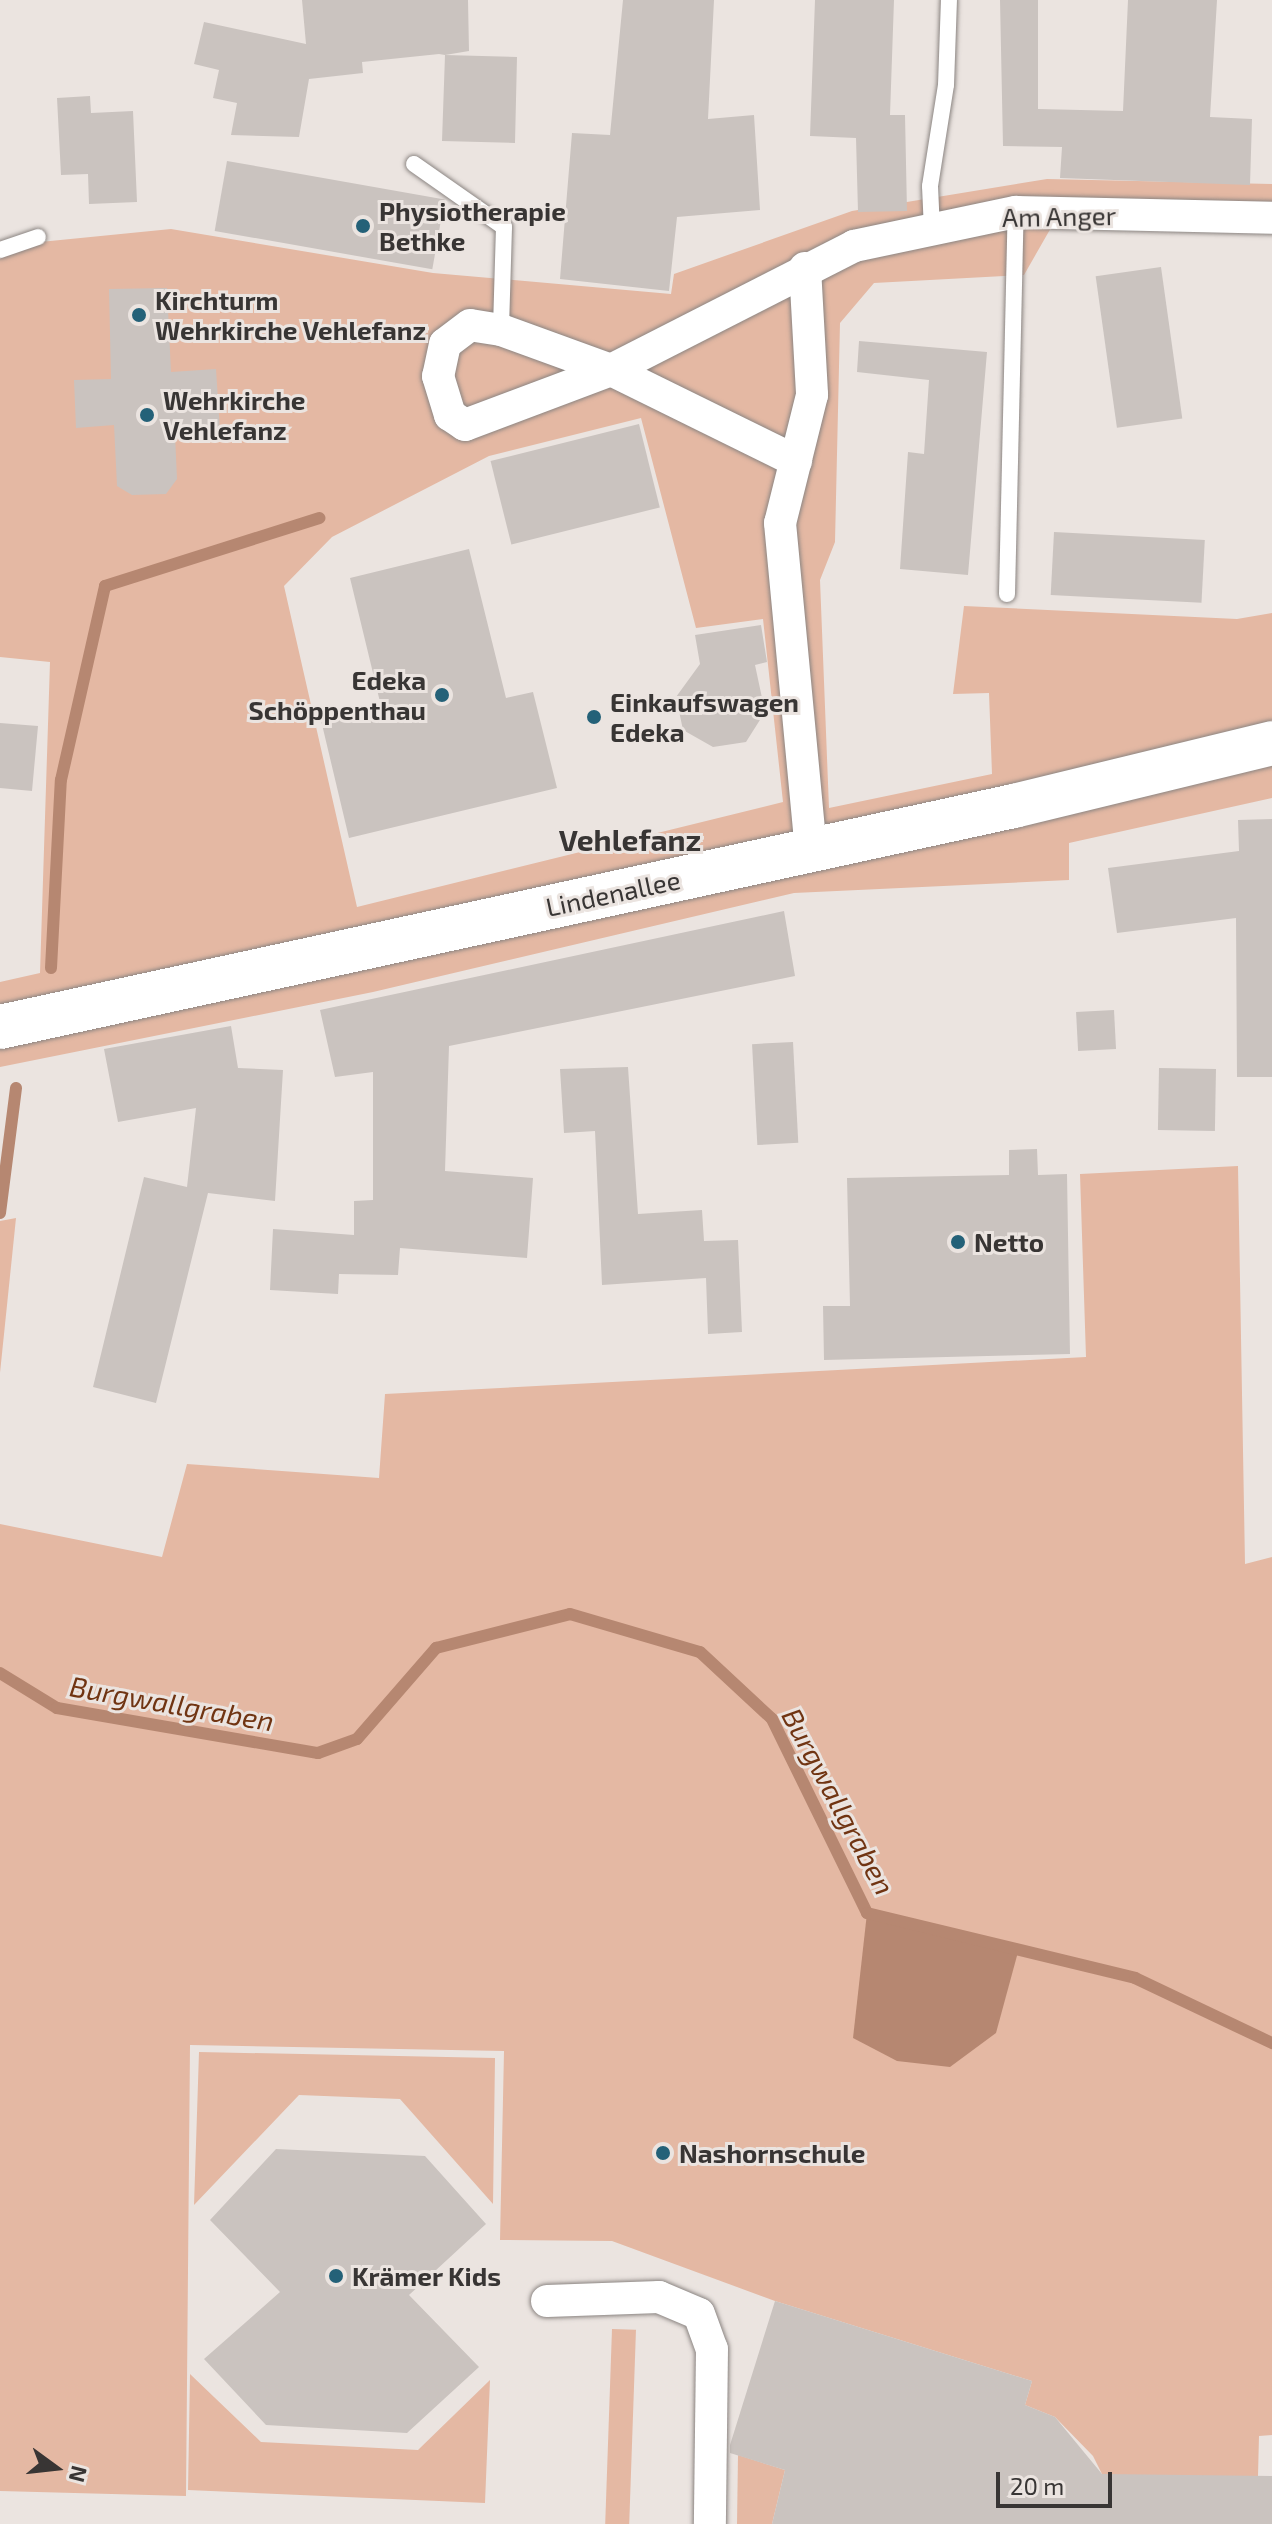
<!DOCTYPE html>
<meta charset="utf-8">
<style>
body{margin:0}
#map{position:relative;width:1272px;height:2524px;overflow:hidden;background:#ebe4e0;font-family:"Exo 2",sans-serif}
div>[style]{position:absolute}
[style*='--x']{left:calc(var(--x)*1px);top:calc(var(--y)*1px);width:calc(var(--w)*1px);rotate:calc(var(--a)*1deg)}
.green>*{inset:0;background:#e4b8a3;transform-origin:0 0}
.water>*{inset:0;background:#b68771}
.stream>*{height:12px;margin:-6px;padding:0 6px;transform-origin:6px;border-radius:6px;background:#b68771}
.building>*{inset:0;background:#cac3bf;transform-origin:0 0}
.roads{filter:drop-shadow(0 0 2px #8b8582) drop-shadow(0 0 2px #8b8582)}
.lane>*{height:16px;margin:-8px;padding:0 8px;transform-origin:8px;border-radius:8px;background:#fff}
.street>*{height:32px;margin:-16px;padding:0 16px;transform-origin:16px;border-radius:16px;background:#fff}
.secondary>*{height:44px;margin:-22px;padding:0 22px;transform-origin:22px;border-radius:22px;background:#fff}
.dots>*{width:22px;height:22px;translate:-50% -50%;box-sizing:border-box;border:4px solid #ebe4e0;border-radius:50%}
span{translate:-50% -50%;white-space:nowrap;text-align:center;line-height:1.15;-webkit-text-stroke:6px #ebe4e0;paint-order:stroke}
.poi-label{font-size:26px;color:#383534;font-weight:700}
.left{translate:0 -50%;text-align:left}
.right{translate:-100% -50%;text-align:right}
.street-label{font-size:26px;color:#383534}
.water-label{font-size:28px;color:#703412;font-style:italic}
.quarter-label{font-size:30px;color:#383534;font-weight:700}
.north{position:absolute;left:16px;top:2428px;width:80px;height:80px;-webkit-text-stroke:6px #ebe4e0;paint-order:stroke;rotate:105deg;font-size:22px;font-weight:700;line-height:32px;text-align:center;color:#383534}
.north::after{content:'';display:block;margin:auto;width:28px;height:36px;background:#383534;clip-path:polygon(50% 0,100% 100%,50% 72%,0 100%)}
.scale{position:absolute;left:996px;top:2472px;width:116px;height:36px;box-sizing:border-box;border:4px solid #383534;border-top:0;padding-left:10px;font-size:24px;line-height:28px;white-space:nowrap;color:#383534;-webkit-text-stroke:6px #ebe4e0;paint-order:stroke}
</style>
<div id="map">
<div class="green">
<div style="clip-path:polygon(evenodd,1047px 179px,1272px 184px,1272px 232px,1052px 226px,1024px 275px,874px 283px,840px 323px,835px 542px,820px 580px,829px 808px,992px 774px,989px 693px,953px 694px,964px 606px,1237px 619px,1272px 613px,1272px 798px,1069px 843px,1069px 880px,794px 893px,373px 992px,0 1067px,0 982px,40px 973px,50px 662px,0 657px,0 246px,171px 229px,433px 273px,671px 294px,674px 274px,852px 211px,1047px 179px,641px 418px,696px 628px,763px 619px,783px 802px,357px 907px,284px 586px,332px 537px,489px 456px,641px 418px)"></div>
<div style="clip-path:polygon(1238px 1166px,1245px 1564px,1272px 1557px,1272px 2435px,1259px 2436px,1258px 2476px,1103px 2476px,1093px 2456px,1055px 2417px,1025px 2405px,1032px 2381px,775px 2301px,612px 2241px,500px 2240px,504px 2051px,190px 2045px,186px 2496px,0 2491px,0 1524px,162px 1557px,187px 1464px,379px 1478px,385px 1394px,1086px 1357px,1080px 1174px)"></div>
<div style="clip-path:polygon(16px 1218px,0 1373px,0 1221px)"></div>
<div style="clip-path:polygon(199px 2052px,495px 2058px,493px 2204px,400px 2099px,299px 2095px,194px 2205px)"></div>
<div style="left:612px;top:2329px;width:24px;height:195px;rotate:2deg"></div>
<div style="clip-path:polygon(190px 2374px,261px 2442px,418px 2450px,490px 2380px,485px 2503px,188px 2490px)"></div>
<div style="clip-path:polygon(738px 2455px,785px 2470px,772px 2524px,737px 2524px)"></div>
</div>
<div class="water">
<div style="clip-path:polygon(867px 1913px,1018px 1952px,996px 2033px,950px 2067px,897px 2061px,853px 2038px)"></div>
</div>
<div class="stream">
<div style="--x:51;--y:968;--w:188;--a:-87"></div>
<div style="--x:61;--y:780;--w:199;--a:-77.2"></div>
<div style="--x:105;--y:586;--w:225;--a:-17.6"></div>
<div style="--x:0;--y:1213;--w:126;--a:-82.7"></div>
<div style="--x:0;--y:1673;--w:67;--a:31.6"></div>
<div style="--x:57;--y:1708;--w:265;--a:9.8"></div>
<div style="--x:318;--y:1753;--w:41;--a:-19.7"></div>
<div style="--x:357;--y:1739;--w:121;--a:-49"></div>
<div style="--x:436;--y:1648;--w:138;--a:-14.2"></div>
<div style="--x:570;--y:1614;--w:135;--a:16.3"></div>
<div style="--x:700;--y:1652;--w:98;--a:42.9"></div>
<div style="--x:772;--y:1719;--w:216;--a:63.9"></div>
<div style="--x:867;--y:1913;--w:276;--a:13.6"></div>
<div style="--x:1135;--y:1978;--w:152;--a:25.4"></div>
</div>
<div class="building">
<div style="clip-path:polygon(302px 0,468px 0,469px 51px,445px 55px,517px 57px,515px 143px,442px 141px,445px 55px,439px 54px,362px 62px,363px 73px,309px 79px,299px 137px,231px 135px,237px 103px,213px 98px,219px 70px,194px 64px,204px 22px,306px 44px)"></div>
<div style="clip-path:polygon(623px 0,714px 0,708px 119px,754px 115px,760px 210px,677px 217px,669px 291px,560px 279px,572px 133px,610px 135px)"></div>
<div style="clip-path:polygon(815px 0,894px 0,890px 115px,905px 115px,907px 211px,858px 212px,856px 138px,810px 136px)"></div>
<div style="clip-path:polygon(1000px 0,1038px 0,1038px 109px,1123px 111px,1128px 0,1217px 0,1210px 117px,1252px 119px,1250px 185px,1060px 178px,1062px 147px,1003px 146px)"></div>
<div style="clip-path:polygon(90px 96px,91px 113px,133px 111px,137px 202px,89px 204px,88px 174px,61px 175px,57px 98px)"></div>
<div style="left:227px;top:161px;width:221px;height:71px;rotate:10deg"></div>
<div style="left:1161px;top:267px;width:153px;height:66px;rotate:82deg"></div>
<div style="clip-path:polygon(167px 288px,171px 372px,216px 369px,220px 431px,175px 434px,177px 479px,166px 494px,132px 495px,117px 486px,114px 425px,76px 428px,74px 380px,111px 379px,109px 289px)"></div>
<div style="clip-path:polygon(859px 341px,987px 352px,968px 575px,900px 569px,908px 452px,924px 454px,929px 380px,857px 372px)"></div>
<div style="left:639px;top:424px;width:86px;height:153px;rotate:76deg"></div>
<div style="left:1054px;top:532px;width:151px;height:63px;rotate:3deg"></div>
<div style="clip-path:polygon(469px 549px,506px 698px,533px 692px,557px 788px,349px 838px,320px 716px,380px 702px,350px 578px)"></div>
<div style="clip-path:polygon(761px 625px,767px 662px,755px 665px,765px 712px,746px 742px,713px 747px,683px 730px,676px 697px,700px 664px,695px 635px)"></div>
<div style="clip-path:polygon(0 723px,38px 726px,32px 791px,0 788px)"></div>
<div style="clip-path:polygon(1272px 819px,1272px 1077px,1237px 1077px,1236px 918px,1117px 933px,1108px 868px,1239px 851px,1238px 820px)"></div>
<div style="clip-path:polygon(784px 911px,795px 976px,449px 1046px,445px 1171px,533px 1178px,527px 1258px,400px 1248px,398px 1275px,339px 1274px,338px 1294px,270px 1290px,273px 1229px,354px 1235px,354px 1201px,373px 1200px,373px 1072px,335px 1077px,320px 1010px)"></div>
<div style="left:1114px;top:1010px;width:39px;height:38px;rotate:87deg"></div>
<div style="clip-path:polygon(231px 1026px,238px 1068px,283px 1070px,275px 1201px,208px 1193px,156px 1403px,93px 1387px,144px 1177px,187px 1187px,196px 1108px,118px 1122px,104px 1049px)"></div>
<div style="left:793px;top:1042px;width:101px;height:41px;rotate:87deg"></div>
<div style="clip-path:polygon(628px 1067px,638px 1214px,702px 1210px,704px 1241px,738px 1240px,742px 1332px,708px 1334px,706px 1278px,602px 1285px,595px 1131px,564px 1133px,560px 1069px)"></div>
<div style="left:1159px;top:1068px;width:57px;height:62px;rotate:1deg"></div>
<div style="clip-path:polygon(1037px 1149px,1038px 1175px,1067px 1174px,1070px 1354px,824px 1360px,823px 1306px,850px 1306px,847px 1178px,1009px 1175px,1009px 1150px)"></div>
<div style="clip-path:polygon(276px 2149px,425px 2156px,486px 2224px,409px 2295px,479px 2367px,407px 2433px,266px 2425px,204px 2359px,280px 2292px,210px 2220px)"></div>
<div style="clip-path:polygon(775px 2301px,1032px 2381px,1025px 2405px,1055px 2417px,1102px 2474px,1272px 2476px,1272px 2524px,772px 2524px,785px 2470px,730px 2453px,730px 2445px)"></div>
</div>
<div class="roads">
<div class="lane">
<div style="--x:414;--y:164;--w:110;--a:35"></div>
<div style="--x:504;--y:227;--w:103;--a:91.7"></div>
<div style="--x:932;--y:230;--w:44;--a:-92.6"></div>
<div style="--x:930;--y:186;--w:102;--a:-81"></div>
<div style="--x:946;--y:85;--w:85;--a:-88"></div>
<div style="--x:0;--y:250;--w:40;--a:-18.9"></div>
<div style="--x:1007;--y:594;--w:382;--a:-88.7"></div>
</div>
<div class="street">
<div style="--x:805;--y:268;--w:127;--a:86.8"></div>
<div style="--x:812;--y:395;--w:132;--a:104"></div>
<div style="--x:780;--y:523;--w:328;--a:84.6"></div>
<div style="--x:796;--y:461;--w:206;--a:-153.8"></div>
<div style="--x:611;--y:370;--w:117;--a:-160"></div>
<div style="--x:501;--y:330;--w:31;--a:-171"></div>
<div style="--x:470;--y:325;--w:31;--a:143"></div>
<div style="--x:445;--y:344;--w:33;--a:102"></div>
<div style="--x:438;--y:376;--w:41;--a:72.9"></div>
<div style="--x:450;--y:415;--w:18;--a:34"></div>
<div style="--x:465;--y:425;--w:156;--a:-20.6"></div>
<div style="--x:611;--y:370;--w:273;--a:-27"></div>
<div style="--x:854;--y:246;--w:166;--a:-11.9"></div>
<div style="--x:1016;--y:212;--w:256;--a:1.3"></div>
<div style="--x:547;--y:2301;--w:112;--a:-2"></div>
<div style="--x:659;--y:2297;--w:43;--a:23"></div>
<div style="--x:699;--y:2314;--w:37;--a:70"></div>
<div style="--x:712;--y:2349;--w:175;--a:90.7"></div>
</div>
<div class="secondary">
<div style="--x:0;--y:1027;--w:1038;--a:-12.3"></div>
<div style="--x:1014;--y:806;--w:266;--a:-13.7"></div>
</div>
</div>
<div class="dots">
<div style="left:363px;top:226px;background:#246178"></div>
<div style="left:139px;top:315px;background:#246178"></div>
<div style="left:147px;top:415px;background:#246178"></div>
<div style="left:442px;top:695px;background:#246178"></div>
<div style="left:594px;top:717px;background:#246178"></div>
<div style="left:958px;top:1242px;background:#246178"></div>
<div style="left:663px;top:2153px;background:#246178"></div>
<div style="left:336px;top:2276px;background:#246178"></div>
</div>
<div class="poi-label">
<span class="left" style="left:379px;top:226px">Physiotherapie<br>Bethke</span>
<span class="left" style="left:155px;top:315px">Kirchturm<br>Wehrkirche Vehlefanz</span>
<span class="left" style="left:163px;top:415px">Wehrkirche<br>Vehlefanz</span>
<span class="right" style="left:426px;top:695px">Edeka<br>Schöppenthau</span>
<span class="left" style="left:610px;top:717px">Einkaufswagen<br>Edeka</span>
<span class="left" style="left:974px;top:1242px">Netto</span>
<span class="left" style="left:679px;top:2153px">Nashornschule</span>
<span class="left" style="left:352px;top:2276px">Krämer Kids</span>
</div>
<div class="street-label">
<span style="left:1059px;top:216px;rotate:-1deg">Am Anger</span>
<span style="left:613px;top:893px;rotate:-12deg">Lindenallee</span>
</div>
<div class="water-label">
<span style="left:172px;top:1703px;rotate:10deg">Burgwallgraben</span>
<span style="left:839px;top:1801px;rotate:62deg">Burgwallgraben</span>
</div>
<div class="quarter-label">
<span style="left:630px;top:839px">Vehlefanz</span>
</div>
<div class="north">N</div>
<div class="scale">20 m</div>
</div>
